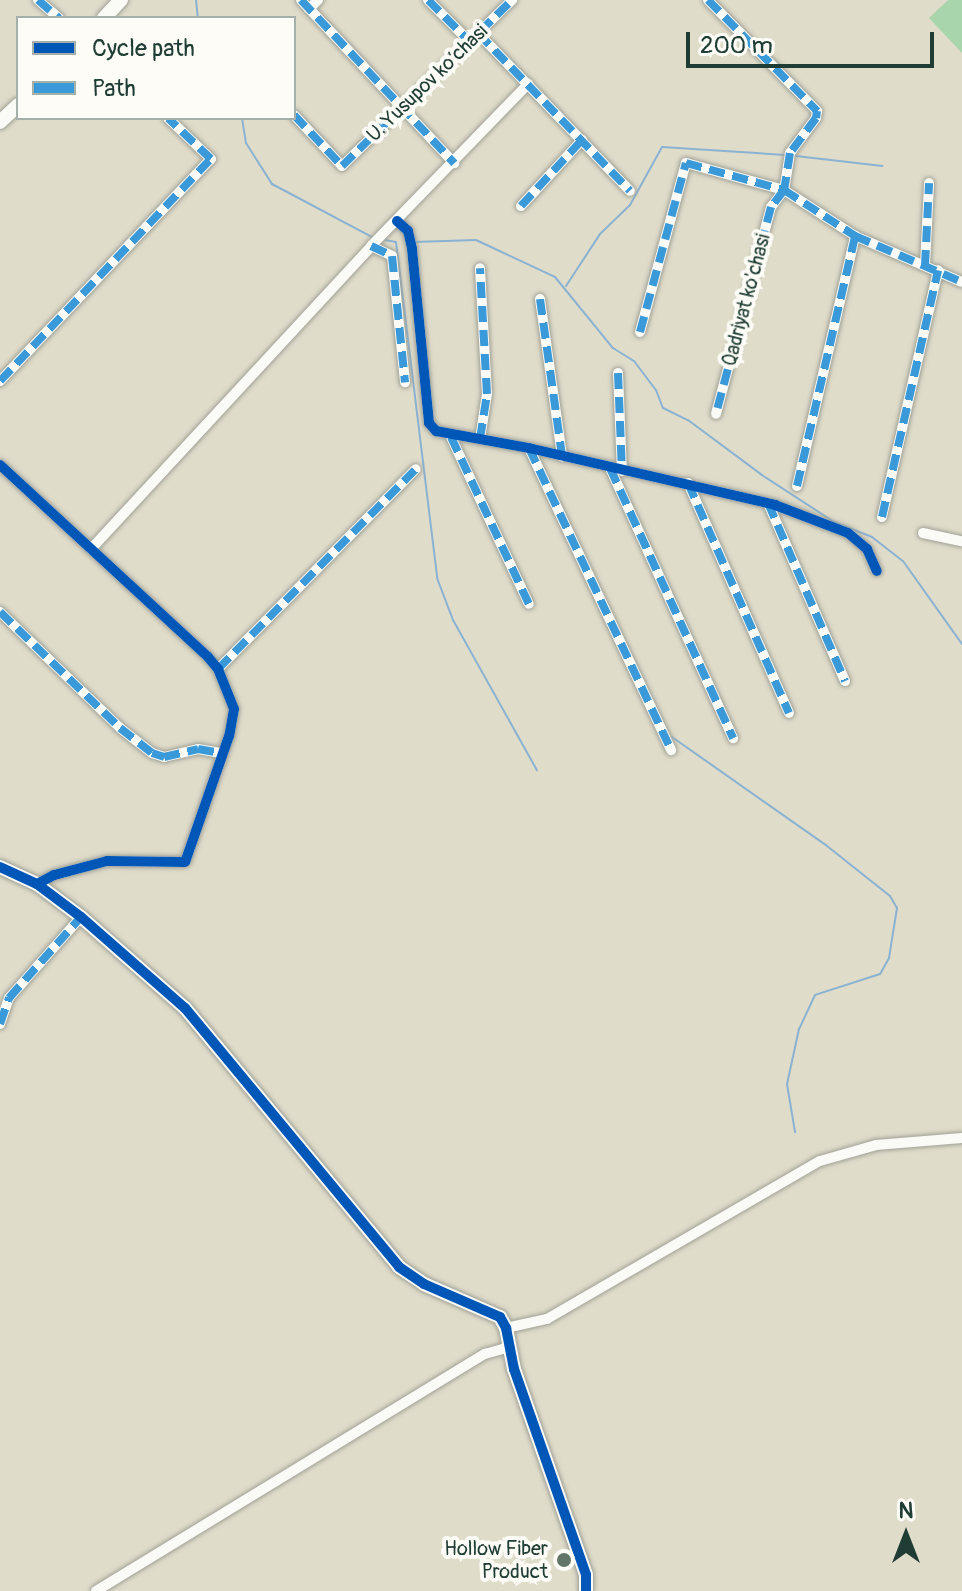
<!DOCTYPE html>
<meta charset="utf-8">
<style>
body{margin:0}
#map{position:relative;width:962px;height:1591px;overflow:hidden;background:#e0dcca;font-family:Pangolin,sans-serif}
div>[style]{position:absolute}
[style*='--x']{left:calc(var(--x)*1px);top:calc(var(--y)*1px);width:calc(var(--w)*1px);rotate:calc(var(--a)*1deg)}
.green>*{inset:0;background:#a8d5ab}
.stream>*{height:2px;margin:-1px;padding:0 1px;transform-origin:1px;border-radius:1px;background:#8ab2d2}
.roads{filter:drop-shadow(0 0 2px #a0a196) drop-shadow(0 0 2px #a0a196)}
.street>*{height:10px;margin:-5px;padding:0 5px;transform-origin:5px;border-radius:5px;background:#fafaf7}
.secondary>*{height:14px;margin:-7px;padding:0 7px;transform-origin:7px;border-radius:7px;background:#fafaf7}
.quiet>*{height:8px;margin-top:-4px;transform-origin:0;background:repeating-linear-gradient(90deg,#3a99d8 0 16px,transparent 0 24px)}
.cycleway>*{height:10px;margin:-5px;padding:0 5px;transform-origin:5px;border-radius:5px;background:#0057b8}
.dots>*{width:22px;height:22px;translate:-50% -50%;box-sizing:border-box;border:4px solid #fdfcf7;border-radius:50%}
span{translate:-50% -50%;white-space:nowrap;text-align:center;line-height:1.15;-webkit-text-stroke:8px #fdfcf7;paint-order:stroke}
.street-label{font-size:20px;color:#1f3d34}
.poi-label{font-size:20px;color:#1f3d34}
.right{translate:-100% -50%;text-align:right}
.legend{position:absolute;left:16px;top:16px;width:280px;height:104px;box-sizing:border-box;background:#fdfcf7;border:2px solid #a4b0a9;margin:0;padding:10px 14px;list-style:none;font-size:24px;color:#1f3d34}
.legend li{display:flex;align-items:center;gap:16px;height:40px}
.legend b{width:40px;border:2px solid #a4b0a9}
.north{position:absolute;left:866px;top:1495px;width:80px;height:80px;-webkit-text-stroke:6px #fdfcf7;paint-order:stroke;rotate:0deg;font-size:22px;font-weight:700;line-height:32px;text-align:center;color:#1f3d34}
.north::after{content:'';display:block;margin:auto;width:28px;height:36px;background:#1f3d34;clip-path:polygon(50% 0,100% 100%,50% 72%,0 100%)}
.scale{position:absolute;left:686px;top:32px;width:248px;height:36px;box-sizing:border-box;border:4px solid #1f3d34;border-top:0;padding-left:10px;font-size:24px;line-height:28px;white-space:nowrap;color:#1f3d34;-webkit-text-stroke:6px #fdfcf7;paint-order:stroke}
</style>
<div id="map">
<div class="green">
<div style="clip-path:polygon(948px 0,962px 0,962px 53px,929px 18px)"></div>
</div>
<div class="stream">
<div style="--x:196;--y:0;--w:18;--a:84"></div>
<div style="--x:242;--y:118;--w:25;--a:81"></div>
<div style="--x:246;--y:143;--w:49;--a:57.6"></div>
<div style="--x:272;--y:184;--w:115;--a:27.9"></div>
<div style="--x:796;--y:156;--w:87;--a:6.6"></div>
<div style="--x:385;--y:240;--w:11;--a:10"></div>
<div style="--x:396;--y:242;--w:338;--a:83"></div>
<div style="--x:437;--y:578;--w:45;--a:69.1"></div>
<div style="--x:453;--y:620;--w:172;--a:60.8"></div>
<div style="--x:414;--y:242;--w:62;--a:-1.8"></div>
<div style="--x:476;--y:240;--w:87;--a:25.1"></div>
<div style="--x:555;--y:277;--w:92;--a:50.8"></div>
<div style="--x:613;--y:348;--w:25;--a:32"></div>
<div style="--x:634;--y:361;--w:36;--a:53"></div>
<div style="--x:656;--y:390;--w:19;--a:69"></div>
<div style="--x:663;--y:408;--w:28;--a:26"></div>
<div style="--x:688;--y:420;--w:92;--a:36.6"></div>
<div style="--x:762;--y:475;--w:86;--a:33.1"></div>
<div style="--x:834;--y:522;--w:41;--a:21.5"></div>
<div style="--x:872;--y:537;--w:39;--a:38"></div>
<div style="--x:903;--y:561;--w:102;--a:54.6"></div>
<div style="--x:566;--y:286;--w:62;--a:-56.8"></div>
<div style="--x:600;--y:234;--w:42;--a:-44"></div>
<div style="--x:630;--y:205;--w:66;--a:-61.1"></div>
<div style="--x:662;--y:147;--w:123;--a:3.7"></div>
<div style="--x:672;--y:737;--w:189;--a:35.1"></div>
<div style="--x:827;--y:846;--w:80;--a:38.4"></div>
<div style="--x:890;--y:896;--w:14;--a:60"></div>
<div style="--x:897;--y:908;--w:51;--a:99.1"></div>
<div style="--x:889;--y:958;--w:18;--a:119"></div>
<div style="--x:880;--y:974;--w:68;--a:162.1"></div>
<div style="--x:815;--y:995;--w:38;--a:115"></div>
<div style="--x:799;--y:1029;--w:56;--a:102.3"></div>
<div style="--x:787;--y:1084;--w:49;--a:80.5"></div>
</div>
<div class="roads">
<div class="street">
<div style="--x:38;--y:0;--w:28;--a:41"></div>
<div style="--x:301;--y:0;--w:224;--a:46.8"></div>
<div style="--x:428;--y:0;--w:59;--a:45"></div>
<div style="--x:708;--y:0;--w:156;--a:45.5"></div>
<div style="--x:817;--y:111;--w:7;--a:98"></div>
<div style="--x:816;--y:118;--w:44;--a:126.6"></div>
<div style="--x:790;--y:153;--w:37;--a:99"></div>
<div style="--x:784;--y:190;--w:21;--a:127"></div>
<div style="--x:771;--y:207;--w:214;--a:104.9"></div>
<div style="--x:309;--y:9;--w:13;--a:-45"></div>
<div style="--x:478;--y:33;--w:219;--a:46.1"></div>
<div style="--x:294;--y:115;--w:70;--a:46.7"></div>
<div style="--x:342;--y:166;--w:238;--a:-44.3"></div>
<div style="--x:521;--y:206;--w:90;--a:-47.3"></div>
<div style="--x:397;--y:221;--w:15;--a:42"></div>
<div style="--x:408;--y:231;--w:18;--a:77"></div>
<div style="--x:412;--y:249;--w:175;--a:84.4"></div>
<div style="--x:429;--y:423;--w:11;--a:49"></div>
<div style="--x:436;--y:431;--w:95;--a:10.4"></div>
<div style="--x:529;--y:448;--w:253;--a:13"></div>
<div style="--x:775;--y:505;--w:78;--a:21"></div>
<div style="--x:848;--y:533;--w:25;--a:40"></div>
<div style="--x:867;--y:549;--w:24;--a:66"></div>
<div style="--x:371;--y:246;--w:23;--a:25"></div>
<div style="--x:392;--y:256;--w:127;--a:84.1"></div>
<div style="--x:925;--y:266;--w:83;--a:-87.2"></div>
<div style="--x:540;--y:299;--w:159;--a:82"></div>
<div style="--x:640;--y:332;--w:175;--a:-74.8"></div>
<div style="--x:686;--y:163;--w:102;--a:15.4"></div>
<div style="--x:784;--y:190;--w:85;--a:32.9"></div>
<div style="--x:855;--y:236;--w:116;--a:23.3"></div>
<div style="--x:618;--y:373;--w:98;--a:87.7"></div>
<div style="--x:0;--y:381;--w:306;--a:-46.5"></div>
<div style="--x:211;--y:159;--w:59;--a:-136.4"></div>
<div style="--x:451;--y:437;--w:184;--a:65"></div>
<div style="--x:480;--y:439;--w:46;--a:-81.2"></div>
<div style="--x:487;--y:394;--w:126;--a:-93.2"></div>
<div style="--x:529;--y:448;--w:334;--a:64.8"></div>
<div style="--x:0;--y:465;--w:283;--a:42.7"></div>
<div style="--x:208;--y:657;--w:16;--a:50"></div>
<div style="--x:218;--y:669;--w:43;--a:68.2"></div>
<div style="--x:234;--y:709;--w:27;--a:100"></div>
<div style="--x:229;--y:736;--w:133;--a:109.2"></div>
<div style="--x:185;--y:862;--w:78;--a:-179.3"></div>
<div style="--x:107;--y:861;--w:55;--a:165.2"></div>
<div style="--x:54;--y:875;--w:19;--a:152"></div>
<div style="--x:610;--y:468;--w:297;--a:65.5"></div>
<div style="--x:688;--y:483;--w:251;--a:66.3"></div>
<div style="--x:797;--y:486;--w:257;--a:-76.9"></div>
<div style="--x:768;--y:503;--w:194;--a:66.6"></div>
<div style="--x:882;--y:517;--w:253;--a:-77.2"></div>
<div style="--x:923;--y:533;--w:40;--a:12"></div>
<div style="--x:91;--y:549;--w:415;--a:-47.2"></div>
<div style="--x:373;--y:244;--w:223;--a:-45.9"></div>
<div style="--x:0;--y:612;--w:167;--a:44"></div>
<div style="--x:120;--y:728;--w:41;--a:38"></div>
<div style="--x:152;--y:753;--w:13;--a:18"></div>
<div style="--x:164;--y:757;--w:35;--a:-13"></div>
<div style="--x:198;--y:749;--w:23;--a:10"></div>
<div style="--x:218;--y:669;--w:281;--a:-45.3"></div>
<div style="--x:0;--y:1024;--w:28;--a:-71"></div>
<div style="--x:9;--y:998;--w:108;--a:-48.4"></div>
<div style="--x:506;--y:1328;--w:42;--a:-12.4"></div>
<div style="--x:547;--y:1319;--w:315;--a:-30.1"></div>
<div style="--x:820;--y:1161;--w:58;--a:-15.9"></div>
<div style="--x:876;--y:1145;--w:86;--a:-4.7"></div>
<div style="--x:96;--y:1591;--w:456;--a:-31.4"></div>
<div style="--x:485;--y:1354;--w:25;--a:-16"></div>
</div>
<div class="secondary">
<div style="--x:104;--y:18;--w:25;--a:-47"></div>
<div style="--x:0;--y:122;--w:25;--a:-43"></div>
<div style="--x:0;--y:867;--w:41;--a:24.7"></div>
<div style="--x:37;--y:884;--w:55;--a:36.9"></div>
<div style="--x:81;--y:917;--w:138;--a:41.2"></div>
<div style="--x:185;--y:1008;--w:336;--a:50.4"></div>
<div style="--x:399;--y:1267;--w:30;--a:34"></div>
<div style="--x:424;--y:1284;--w:83;--a:23.5"></div>
<div style="--x:500;--y:1317;--w:13;--a:61"></div>
<div style="--x:506;--y:1328;--w:42;--a:79"></div>
<div style="--x:514;--y:1369;--w:218;--a:70.7"></div>
<div style="--x:586;--y:1575;--w:16;--a:90"></div>
</div>
</div>
<div class="quiet">
<div style="--x:38;--y:0;--w:28;--a:41"></div>
<div style="--x:301;--y:0;--w:224;--a:46.8"></div>
<div style="--x:428;--y:0;--w:59;--a:45"></div>
<div style="--x:708;--y:0;--w:156;--a:45.5"></div>
<div style="--x:817;--y:111;--w:7;--a:98"></div>
<div style="--x:816;--y:118;--w:44;--a:126.6"></div>
<div style="--x:790;--y:153;--w:37;--a:99"></div>
<div style="--x:784;--y:190;--w:21;--a:127"></div>
<div style="--x:771;--y:207;--w:214;--a:104.9"></div>
<div style="--x:478;--y:33;--w:219;--a:46.1"></div>
<div style="--x:294;--y:115;--w:70;--a:46.7"></div>
<div style="--x:342;--y:166;--w:238;--a:-44.3"></div>
<div style="--x:521;--y:206;--w:90;--a:-47.3"></div>
<div style="--x:371;--y:246;--w:23;--a:25"></div>
<div style="--x:392;--y:256;--w:127;--a:84.1"></div>
<div style="--x:925;--y:266;--w:83;--a:-87.2"></div>
<div style="--x:540;--y:299;--w:159;--a:82"></div>
<div style="--x:640;--y:332;--w:175;--a:-74.8"></div>
<div style="--x:686;--y:163;--w:102;--a:15.4"></div>
<div style="--x:784;--y:190;--w:85;--a:32.9"></div>
<div style="--x:855;--y:236;--w:116;--a:23.3"></div>
<div style="--x:618;--y:373;--w:98;--a:87.7"></div>
<div style="--x:0;--y:381;--w:306;--a:-46.5"></div>
<div style="--x:211;--y:159;--w:59;--a:-136.4"></div>
<div style="--x:451;--y:437;--w:184;--a:65"></div>
<div style="--x:480;--y:439;--w:46;--a:-81.2"></div>
<div style="--x:487;--y:394;--w:126;--a:-93.2"></div>
<div style="--x:529;--y:448;--w:334;--a:64.8"></div>
<div style="--x:610;--y:468;--w:297;--a:65.5"></div>
<div style="--x:688;--y:483;--w:251;--a:66.3"></div>
<div style="--x:797;--y:486;--w:257;--a:-76.9"></div>
<div style="--x:768;--y:503;--w:194;--a:66.6"></div>
<div style="--x:882;--y:517;--w:253;--a:-77.2"></div>
<div style="--x:0;--y:612;--w:167;--a:44"></div>
<div style="--x:120;--y:728;--w:41;--a:38"></div>
<div style="--x:152;--y:753;--w:13;--a:18"></div>
<div style="--x:164;--y:757;--w:35;--a:-13"></div>
<div style="--x:198;--y:749;--w:23;--a:10"></div>
<div style="--x:218;--y:669;--w:281;--a:-45.3"></div>
<div style="--x:0;--y:1024;--w:28;--a:-71"></div>
<div style="--x:9;--y:998;--w:108;--a:-48.4"></div>
</div>
<div class="cycleway">
<div style="--x:397;--y:221;--w:15;--a:42"></div>
<div style="--x:408;--y:231;--w:18;--a:77"></div>
<div style="--x:412;--y:249;--w:175;--a:84.4"></div>
<div style="--x:429;--y:423;--w:11;--a:49"></div>
<div style="--x:436;--y:431;--w:95;--a:10.4"></div>
<div style="--x:529;--y:448;--w:253;--a:13"></div>
<div style="--x:775;--y:505;--w:78;--a:21"></div>
<div style="--x:848;--y:533;--w:25;--a:40"></div>
<div style="--x:867;--y:549;--w:24;--a:66"></div>
<div style="--x:0;--y:465;--w:283;--a:42.7"></div>
<div style="--x:208;--y:657;--w:16;--a:50"></div>
<div style="--x:218;--y:669;--w:43;--a:68.2"></div>
<div style="--x:234;--y:709;--w:27;--a:100"></div>
<div style="--x:229;--y:736;--w:133;--a:109.2"></div>
<div style="--x:185;--y:862;--w:78;--a:-179.3"></div>
<div style="--x:107;--y:861;--w:55;--a:165.2"></div>
<div style="--x:54;--y:875;--w:19;--a:152"></div>
<div style="--x:0;--y:867;--w:41;--a:24.7"></div>
<div style="--x:37;--y:884;--w:55;--a:36.9"></div>
<div style="--x:81;--y:917;--w:138;--a:41.2"></div>
<div style="--x:185;--y:1008;--w:336;--a:50.4"></div>
<div style="--x:399;--y:1267;--w:30;--a:34"></div>
<div style="--x:424;--y:1284;--w:83;--a:23.5"></div>
<div style="--x:500;--y:1317;--w:13;--a:61"></div>
<div style="--x:506;--y:1328;--w:42;--a:79"></div>
<div style="--x:514;--y:1369;--w:218;--a:70.7"></div>
<div style="--x:586;--y:1575;--w:16;--a:90"></div>
</div>
<div class="dots">
<div style="left:564px;top:1560px;background:#637568"></div>
</div>
<div class="street-label">
<span style="left:427px;top:83px;rotate:-44deg">U. Yusupov ko‘chasi</span>
<span style="left:746px;top:300px;rotate:-75deg">Qadriyat ko'chasi</span>
</div>
<div class="poi-label">
<span class="right" style="left:548px;top:1560px">Hollow Fiber<br>Product</span>
</div>
<ul class="legend">
<li><b style="height:10px;background:#0057b8"></b>Cycle path</li>
<li><b style="height:10px;background:#3a99d8"></b>Path</li>
</ul>
<div class="north">N</div>
<div class="scale">200 m</div>
</div>
